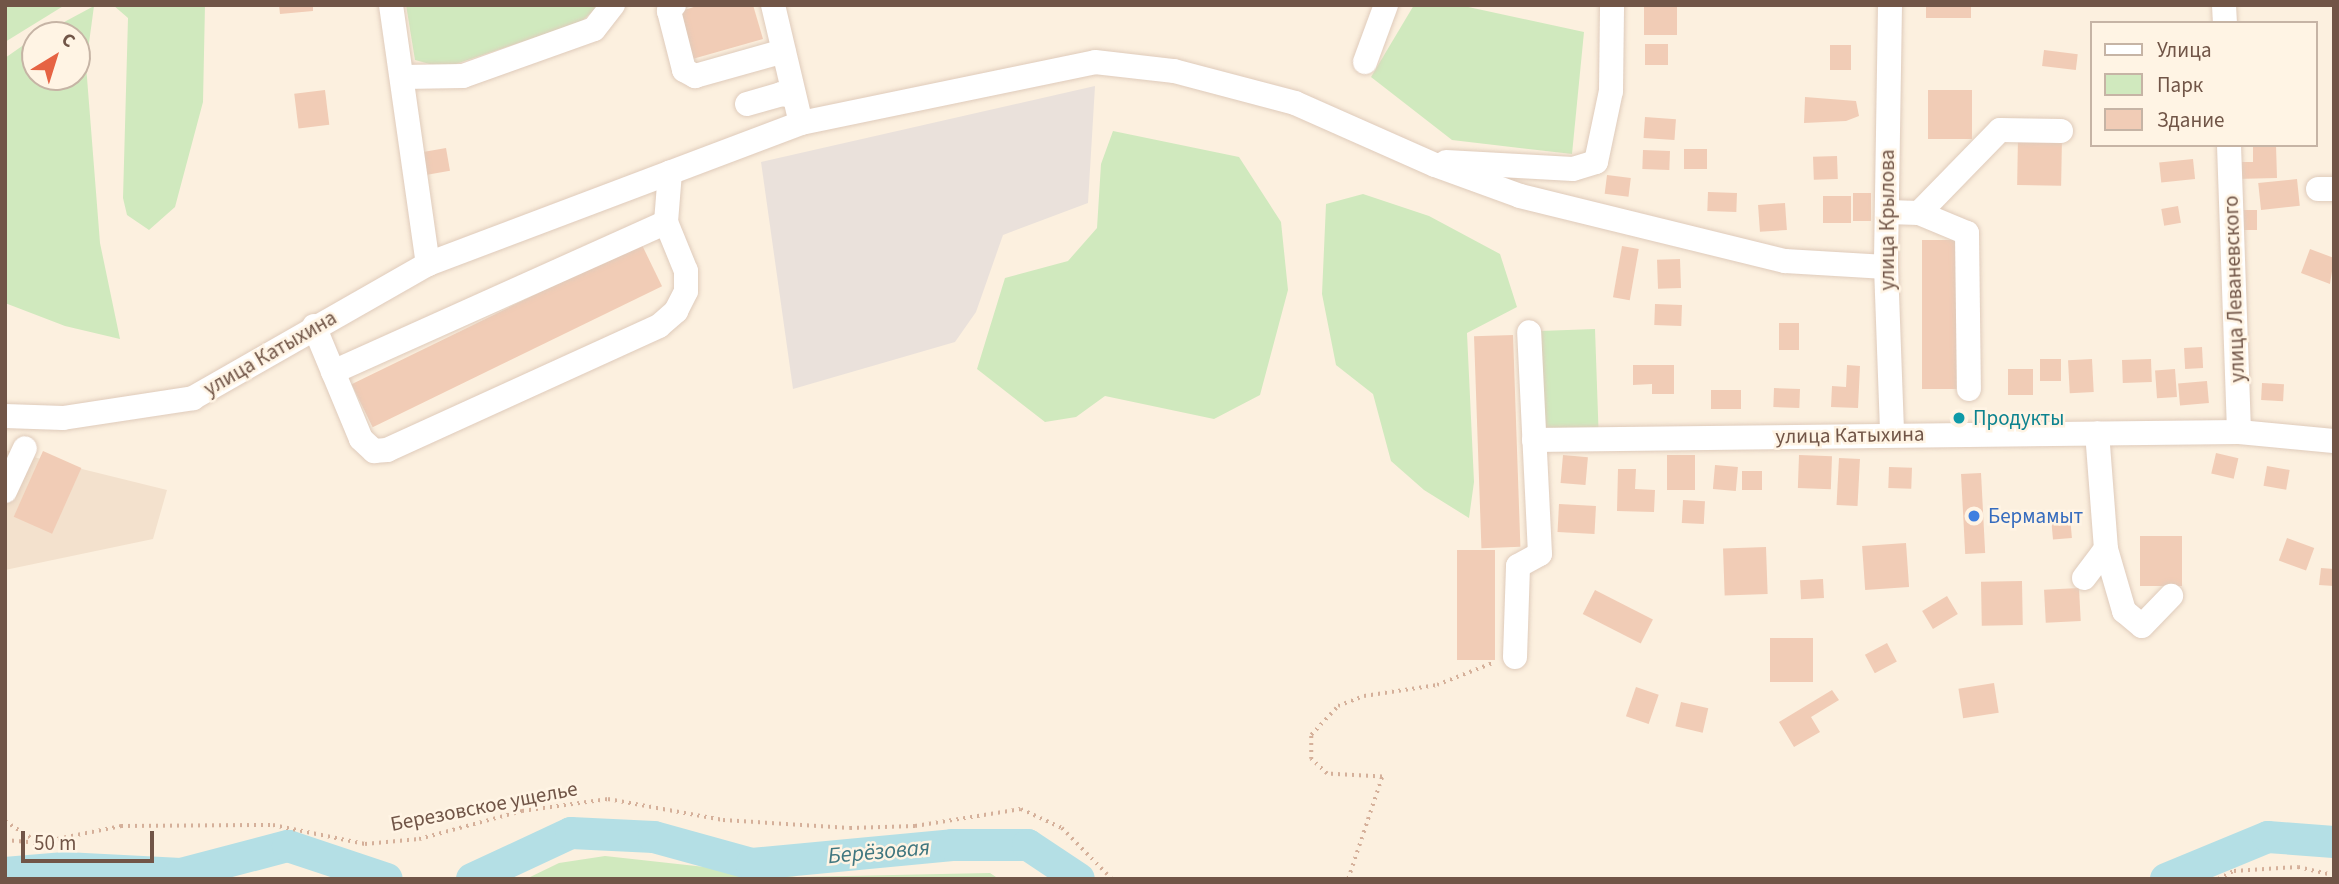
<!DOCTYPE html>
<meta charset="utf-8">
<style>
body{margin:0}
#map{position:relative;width:2339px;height:884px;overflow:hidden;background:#fcf0df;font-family:"Source Sans 3",sans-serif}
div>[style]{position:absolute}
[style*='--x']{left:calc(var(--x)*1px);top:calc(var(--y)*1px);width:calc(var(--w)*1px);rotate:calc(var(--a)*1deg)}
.residential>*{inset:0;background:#f3e1cd}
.industrial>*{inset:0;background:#eae1db}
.green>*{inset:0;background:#d0e9be;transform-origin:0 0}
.river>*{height:32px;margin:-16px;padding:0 16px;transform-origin:16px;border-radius:16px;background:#b4dfe5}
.building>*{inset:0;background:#f1ccb6;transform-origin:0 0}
.path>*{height:3.5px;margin-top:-1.75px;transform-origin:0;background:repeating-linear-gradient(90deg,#d5b09a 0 2px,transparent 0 7px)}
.roads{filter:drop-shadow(0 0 2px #dfcbbb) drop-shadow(0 0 2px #dfcbbb)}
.minor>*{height:24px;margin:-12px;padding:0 12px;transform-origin:12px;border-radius:12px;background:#fff}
.dots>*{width:19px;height:19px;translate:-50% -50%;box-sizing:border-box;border:4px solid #fff4e4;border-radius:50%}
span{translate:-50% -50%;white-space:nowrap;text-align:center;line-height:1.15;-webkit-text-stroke:5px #fff4e4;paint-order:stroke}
.street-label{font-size:21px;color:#715547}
.culture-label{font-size:21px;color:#0d838f}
.left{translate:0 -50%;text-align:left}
.shop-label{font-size:21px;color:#366cbe}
.water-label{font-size:23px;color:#3f767f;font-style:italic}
.frame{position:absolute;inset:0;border:7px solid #715547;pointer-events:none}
.legend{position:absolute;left:2090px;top:21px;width:228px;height:126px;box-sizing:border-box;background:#fff4e4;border:2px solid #c6b4a5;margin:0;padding:9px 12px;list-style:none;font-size:21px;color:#715547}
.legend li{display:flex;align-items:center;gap:14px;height:35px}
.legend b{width:35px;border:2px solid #c6b4a5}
.north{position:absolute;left:21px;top:21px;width:70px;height:70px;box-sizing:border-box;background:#fff4e4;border:2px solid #c6b4a5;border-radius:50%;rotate:38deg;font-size:19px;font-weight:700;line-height:28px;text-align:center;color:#715547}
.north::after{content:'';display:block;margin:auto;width:24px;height:32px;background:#e66343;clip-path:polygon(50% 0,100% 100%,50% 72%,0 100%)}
.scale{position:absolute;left:21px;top:831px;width:133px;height:32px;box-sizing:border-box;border:4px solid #715547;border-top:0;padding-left:9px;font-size:21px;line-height:24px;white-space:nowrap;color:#715547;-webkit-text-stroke:5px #fff4e4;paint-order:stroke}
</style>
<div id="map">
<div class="residential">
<div style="clip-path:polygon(5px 450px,167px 490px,153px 539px,5px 570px)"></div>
</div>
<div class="industrial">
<div style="clip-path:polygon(1095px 86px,1088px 203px,1003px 235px,976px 312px,955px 342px,793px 389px,761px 162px)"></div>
</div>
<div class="green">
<div style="clip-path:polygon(5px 5px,65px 5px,5px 42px)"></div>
<div style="clip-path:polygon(113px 5px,205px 5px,203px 102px,175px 207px,149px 230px,127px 215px,123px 198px,128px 18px)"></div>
<div style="clip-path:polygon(406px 5px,599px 5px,581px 22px,444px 68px,415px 60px)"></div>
<div style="clip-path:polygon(1414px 5px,1459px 5px,1584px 32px,1572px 154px,1452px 140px,1371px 77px)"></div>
<div style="clip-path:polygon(94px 6px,86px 65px,100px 243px,120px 339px,65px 326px,5px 303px,5px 58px,35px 37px,35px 77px,77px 77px,77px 35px,40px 35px)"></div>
<div style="clip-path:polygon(1113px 131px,1239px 157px,1281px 222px,1288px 290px,1260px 395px,1214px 419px,1105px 396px,1076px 417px,1045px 422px,977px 369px,1005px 278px,1068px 261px,1097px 228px,1101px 164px)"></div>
<div style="clip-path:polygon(1363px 194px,1429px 216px,1500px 254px,1517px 307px,1467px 333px,1474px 482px,1469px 518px,1424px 490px,1391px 461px,1373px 394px,1336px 365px,1322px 294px,1326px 204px)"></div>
<div style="left:1595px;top:329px;width:99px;height:55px;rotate:88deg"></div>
<div style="clip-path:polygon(605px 856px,797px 877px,990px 873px,999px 879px,526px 879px,559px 863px)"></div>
</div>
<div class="river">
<div style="--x:5;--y:873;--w:60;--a:-4.8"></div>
<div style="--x:65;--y:868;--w:116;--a:3"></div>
<div style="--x:181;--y:874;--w:111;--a:-14.7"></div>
<div style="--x:288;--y:846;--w:104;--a:18.4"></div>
<div style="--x:472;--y:879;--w:109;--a:-24.9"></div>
<div style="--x:571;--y:833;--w:83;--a:2.8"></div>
<div style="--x:654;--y:837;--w:102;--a:15.4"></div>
<div style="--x:752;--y:864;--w:201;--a:-5.4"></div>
<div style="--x:952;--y:845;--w:76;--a:0"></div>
<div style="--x:1028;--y:845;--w:61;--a:33.7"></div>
<div style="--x:2166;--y:879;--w:110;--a:-22.4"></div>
<div style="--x:2268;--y:837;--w:66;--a:4.3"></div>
</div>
<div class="building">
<div style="clip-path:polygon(279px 5px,313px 5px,313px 11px,280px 14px)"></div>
<div style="clip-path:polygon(700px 5px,753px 5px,763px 39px,689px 60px,675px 13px)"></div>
<div style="left:1644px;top:5px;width:33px;height:30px"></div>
<div style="left:1926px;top:5px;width:45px;height:13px"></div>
<div style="left:1645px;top:44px;width:23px;height:21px"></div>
<div style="left:1851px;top:45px;width:25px;height:21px;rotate:90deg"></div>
<div style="left:2044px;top:50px;width:34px;height:16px;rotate:7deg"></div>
<div style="left:325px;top:90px;width:35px;height:31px;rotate:83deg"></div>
<div style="left:1928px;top:90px;width:44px;height:49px"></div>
<div style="clip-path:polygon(1805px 97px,1856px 101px,1859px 116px,1846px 121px,1804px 123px)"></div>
<div style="left:1645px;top:117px;width:31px;height:21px;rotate:4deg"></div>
<div style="left:2018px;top:136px;width:44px;height:49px;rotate:1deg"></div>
<div style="clip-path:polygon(2253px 145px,2276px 145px,2277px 178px,2235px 179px,2234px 162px,2253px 162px)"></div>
<div style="left:446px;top:148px;width:23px;height:26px;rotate:80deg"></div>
<div style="left:1684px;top:149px;width:23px;height:20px"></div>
<div style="left:1643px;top:150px;width:27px;height:19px;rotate:2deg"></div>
<div style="left:1837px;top:156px;width:23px;height:24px;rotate:88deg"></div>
<div style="left:2193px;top:159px;width:20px;height:34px;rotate:84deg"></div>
<div style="left:1607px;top:175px;width:24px;height:19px;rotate:7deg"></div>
<div style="left:2297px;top:179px;width:27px;height:39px;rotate:84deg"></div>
<div style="left:1708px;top:192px;width:29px;height:19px;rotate:2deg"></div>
<div style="left:1853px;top:193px;width:18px;height:28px"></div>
<div style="left:1823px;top:196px;width:28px;height:27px"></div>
<div style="left:1785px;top:203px;width:27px;height:27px;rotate:86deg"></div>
<div style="left:2178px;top:206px;width:17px;height:17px;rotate:80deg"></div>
<div style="left:2238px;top:210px;width:19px;height:20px"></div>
<div style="left:1922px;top:240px;width:37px;height:149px"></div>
<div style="left:641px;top:243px;width:48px;height:322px;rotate:64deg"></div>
<div style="left:1622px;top:246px;width:17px;height:52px;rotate:10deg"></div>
<div style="clip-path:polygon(2310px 249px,2334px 258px,2330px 284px,2301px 273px)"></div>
<div style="left:1680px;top:259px;width:29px;height:23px;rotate:88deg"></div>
<div style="left:1655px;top:304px;width:27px;height:21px;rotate:2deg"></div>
<div style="left:1779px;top:323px;width:20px;height:27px"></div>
<div style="left:1513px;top:335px;width:212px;height:39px;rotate:88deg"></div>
<div style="left:2202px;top:347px;width:21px;height:18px;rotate:87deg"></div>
<div style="left:2040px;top:359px;width:21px;height:22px"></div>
<div style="left:2092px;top:359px;width:33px;height:24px;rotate:87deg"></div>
<div style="left:2151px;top:359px;width:23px;height:29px;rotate:88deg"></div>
<div style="clip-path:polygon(1633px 365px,1674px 365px,1674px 394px,1652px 394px,1652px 384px,1633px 385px)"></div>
<div style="clip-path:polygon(1847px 365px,1860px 366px,1858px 408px,1831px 407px,1832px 386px,1846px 387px)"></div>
<div style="left:2008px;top:369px;width:25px;height:26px"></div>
<div style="left:2175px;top:369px;width:28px;height:20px;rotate:86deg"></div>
<div style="left:2207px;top:381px;width:22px;height:29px;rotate:85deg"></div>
<div style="left:2262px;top:383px;width:22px;height:17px;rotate:3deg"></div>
<div style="left:1774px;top:388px;width:26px;height:19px;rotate:2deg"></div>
<div style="left:1711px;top:390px;width:30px;height:19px"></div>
<div style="left:43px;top:451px;width:42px;height:72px;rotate:24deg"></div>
<div style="left:2216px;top:453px;width:23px;height:21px;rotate:13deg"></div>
<div style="left:1563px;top:455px;width:25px;height:28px;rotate:5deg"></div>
<div style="left:1667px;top:455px;width:28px;height:35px"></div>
<div style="left:1799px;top:455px;width:33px;height:33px;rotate:2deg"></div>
<div style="left:1839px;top:458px;width:21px;height:47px;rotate:3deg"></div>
<div style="left:1715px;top:465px;width:23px;height:24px;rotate:5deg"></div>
<div style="left:2267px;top:466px;width:23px;height:20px;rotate:10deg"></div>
<div style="left:1889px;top:467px;width:23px;height:21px;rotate:2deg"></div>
<div style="clip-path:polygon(1618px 469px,1636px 469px,1635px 489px,1655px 490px,1654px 512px,1617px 511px)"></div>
<div style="left:1742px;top:471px;width:20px;height:19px"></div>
<div style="left:1981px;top:473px;width:80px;height:20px;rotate:87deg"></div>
<div style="left:1683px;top:500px;width:22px;height:23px;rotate:3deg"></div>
<div style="left:1559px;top:504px;width:37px;height:28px;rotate:3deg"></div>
<div style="left:2070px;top:516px;width:22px;height:19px;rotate:85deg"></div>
<div style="left:2140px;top:536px;width:42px;height:50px"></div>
<div style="left:2287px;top:538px;width:29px;height:24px;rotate:20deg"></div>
<div style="left:1906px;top:543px;width:44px;height:44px;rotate:86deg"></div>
<div style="left:1766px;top:547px;width:47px;height:43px;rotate:88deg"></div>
<div style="left:1457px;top:550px;width:38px;height:110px"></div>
<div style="clip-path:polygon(2321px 568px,2334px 569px,2334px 586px,2319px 585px)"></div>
<div style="left:1823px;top:579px;width:19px;height:23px;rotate:87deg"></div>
<div style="left:2022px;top:581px;width:44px;height:41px;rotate:89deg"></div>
<div style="left:2079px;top:588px;width:33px;height:35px;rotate:87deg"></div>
<div style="left:1595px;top:590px;width:65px;height:27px;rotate:27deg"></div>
<div style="left:1947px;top:596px;width:21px;height:29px;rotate:59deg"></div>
<div style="left:1813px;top:638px;width:44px;height:43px;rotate:90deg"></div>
<div style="left:1887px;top:643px;width:21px;height:25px;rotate:62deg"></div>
<div style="left:1994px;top:683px;width:30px;height:36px;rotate:81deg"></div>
<div style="left:1636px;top:687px;width:24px;height:31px;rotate:19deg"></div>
<div style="clip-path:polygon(1832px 690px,1839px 700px,1811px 717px,1820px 732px,1794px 747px,1779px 722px)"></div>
<div style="left:1681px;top:702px;width:28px;height:25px;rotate:13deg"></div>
</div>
<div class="path">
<div style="--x:5;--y:821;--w:37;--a:33"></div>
<div style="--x:5;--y:840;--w:32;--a:5"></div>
<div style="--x:37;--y:843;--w:86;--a:-11.4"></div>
<div style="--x:121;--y:826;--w:152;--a:-0.4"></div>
<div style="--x:273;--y:825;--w:94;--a:11.7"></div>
<div style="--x:365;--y:844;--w:54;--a:-5.3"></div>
<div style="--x:419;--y:839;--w:107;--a:-15.2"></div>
<div style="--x:522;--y:811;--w:87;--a:-7.9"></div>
<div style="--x:608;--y:799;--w:117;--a:10.3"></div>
<div style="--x:723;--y:820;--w:127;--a:3.6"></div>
<div style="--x:850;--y:828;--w:65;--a:-1.8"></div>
<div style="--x:915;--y:826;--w:107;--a:-9.1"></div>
<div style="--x:1021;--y:809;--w:45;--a:24.9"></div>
<div style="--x:1062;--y:828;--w:71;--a:45.6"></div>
<div style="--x:1348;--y:879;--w:108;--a:-71.6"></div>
<div style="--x:1382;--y:777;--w:55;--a:-176.9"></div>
<div style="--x:1327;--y:774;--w:22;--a:-137"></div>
<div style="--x:1311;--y:759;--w:24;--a:-90"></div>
<div style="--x:1311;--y:735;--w:40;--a:-47"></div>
<div style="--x:1338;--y:706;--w:28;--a:-21"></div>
<div style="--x:1364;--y:696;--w:74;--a:-8.6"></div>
<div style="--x:1437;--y:685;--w:62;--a:-21.6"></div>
<div style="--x:2218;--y:879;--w:18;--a:-27"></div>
<div style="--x:2234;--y:871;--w:64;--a:-3.6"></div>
<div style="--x:2298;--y:867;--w:37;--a:13"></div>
</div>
<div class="roads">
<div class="minor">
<div style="--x:391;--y:5;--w:262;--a:81.9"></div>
<div style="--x:674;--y:5;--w:8;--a:130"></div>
<div style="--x:669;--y:11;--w:61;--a:75.7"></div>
<div style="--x:684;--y:70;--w:13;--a:29"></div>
<div style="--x:695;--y:76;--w:92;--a:-15.7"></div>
<div style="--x:773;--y:5;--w:121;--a:76.7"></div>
<div style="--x:1890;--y:5;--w:262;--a:90.9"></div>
<div style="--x:1886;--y:267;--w:167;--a:87.9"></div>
<div style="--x:2224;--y:5;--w:18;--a:87"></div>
<div style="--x:1365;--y:62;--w:61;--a:-69.8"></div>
<div style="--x:403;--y:77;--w:60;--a:-1"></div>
<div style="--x:463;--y:76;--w:139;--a:-19.7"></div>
<div style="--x:594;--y:29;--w:31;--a:-52"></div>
<div style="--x:747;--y:104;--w:35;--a:-16"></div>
<div style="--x:781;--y:94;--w:13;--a:9"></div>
<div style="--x:2229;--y:145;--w:287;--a:88"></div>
<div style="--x:1446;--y:162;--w:127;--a:3.2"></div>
<div style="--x:1573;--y:169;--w:24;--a:-17"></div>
<div style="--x:1596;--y:162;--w:73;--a:-78.1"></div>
<div style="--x:1611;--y:91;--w:86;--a:-89.3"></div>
<div style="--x:2318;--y:189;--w:16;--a:0"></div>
<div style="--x:1887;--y:212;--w:32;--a:2"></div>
<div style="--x:1919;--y:213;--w:52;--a:22.6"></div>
<div style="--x:1967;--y:233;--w:156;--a:89.3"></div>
<div style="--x:1919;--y:213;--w:116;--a:-45.7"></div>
<div style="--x:2000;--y:130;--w:61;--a:0.9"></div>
<div style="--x:314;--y:326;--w:122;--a:67.4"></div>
<div style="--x:361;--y:439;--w:18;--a:43"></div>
<div style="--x:374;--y:451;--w:13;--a:-4"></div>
<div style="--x:387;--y:450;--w:299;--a:-24.5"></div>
<div style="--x:659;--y:326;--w:23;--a:-41"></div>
<div style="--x:676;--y:311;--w:22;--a:-63"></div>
<div style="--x:686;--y:291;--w:20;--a:-90"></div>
<div style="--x:686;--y:271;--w:53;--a:-112.2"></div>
<div style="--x:666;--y:222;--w:50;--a:-85.4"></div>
<div style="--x:333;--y:372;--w:365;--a:-24.2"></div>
<div style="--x:5;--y:416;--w:58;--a:2"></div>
<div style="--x:63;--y:418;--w:132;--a:-8.7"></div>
<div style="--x:193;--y:398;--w:271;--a:-29.7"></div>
<div style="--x:428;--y:264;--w:399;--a:-20.7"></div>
<div style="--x:801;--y:123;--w:300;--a:-11.7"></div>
<div style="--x:1095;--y:62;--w:80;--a:6.5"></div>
<div style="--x:1174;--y:71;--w:125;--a:14.8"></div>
<div style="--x:1295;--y:103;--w:153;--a:23.9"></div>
<div style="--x:1435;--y:165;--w:90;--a:20"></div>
<div style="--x:1520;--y:196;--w:273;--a:13.8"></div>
<div style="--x:1785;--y:261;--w:101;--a:3.4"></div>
<div style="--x:1534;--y:440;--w:705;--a:-0.65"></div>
<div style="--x:2239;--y:432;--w:95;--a:5.4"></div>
<div style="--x:5;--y:491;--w:47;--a:-65.1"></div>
<div style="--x:2106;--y:549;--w:65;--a:73.8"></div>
<div style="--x:2124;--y:611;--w:23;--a:40"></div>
<div style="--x:2142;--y:626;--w:42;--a:-46"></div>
<div style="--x:2084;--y:578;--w:36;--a:-53"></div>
<div style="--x:2106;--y:549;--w:116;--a:-94.4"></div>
<div style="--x:1515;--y:657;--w:91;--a:-88.1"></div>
<div style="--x:1518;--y:566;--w:25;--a:-29"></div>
<div style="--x:1540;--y:554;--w:222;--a:-92.8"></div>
</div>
</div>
<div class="dots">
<div style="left:1959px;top:418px;background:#0f9aa8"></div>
<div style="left:1974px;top:516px;background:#3f7fe0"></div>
</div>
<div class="street-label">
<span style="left:1887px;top:220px;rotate:-90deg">улица Крылова</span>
<span style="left:2234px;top:289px;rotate:-92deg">улица Леваневского</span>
<span style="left:270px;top:353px;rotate:-30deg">улица Катыхина</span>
<span style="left:1850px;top:435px;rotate:-1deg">улица Катыхина</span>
<span style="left:484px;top:806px;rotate:-11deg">Березовское ущелье</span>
</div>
<div class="culture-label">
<span class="left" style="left:1973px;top:418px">Продукты</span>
</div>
<div class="shop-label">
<span class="left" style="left:1988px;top:516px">Бермамыт</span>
</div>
<div class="water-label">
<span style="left:879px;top:852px;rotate:-5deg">Берёзовая</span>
</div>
<div class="frame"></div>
<ul class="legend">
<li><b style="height:9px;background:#fff"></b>Улица</li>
<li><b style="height:19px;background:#d0e9be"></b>Парк</li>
<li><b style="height:19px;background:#f1ccb6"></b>Здание</li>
</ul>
<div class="north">С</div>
<div class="scale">50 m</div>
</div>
